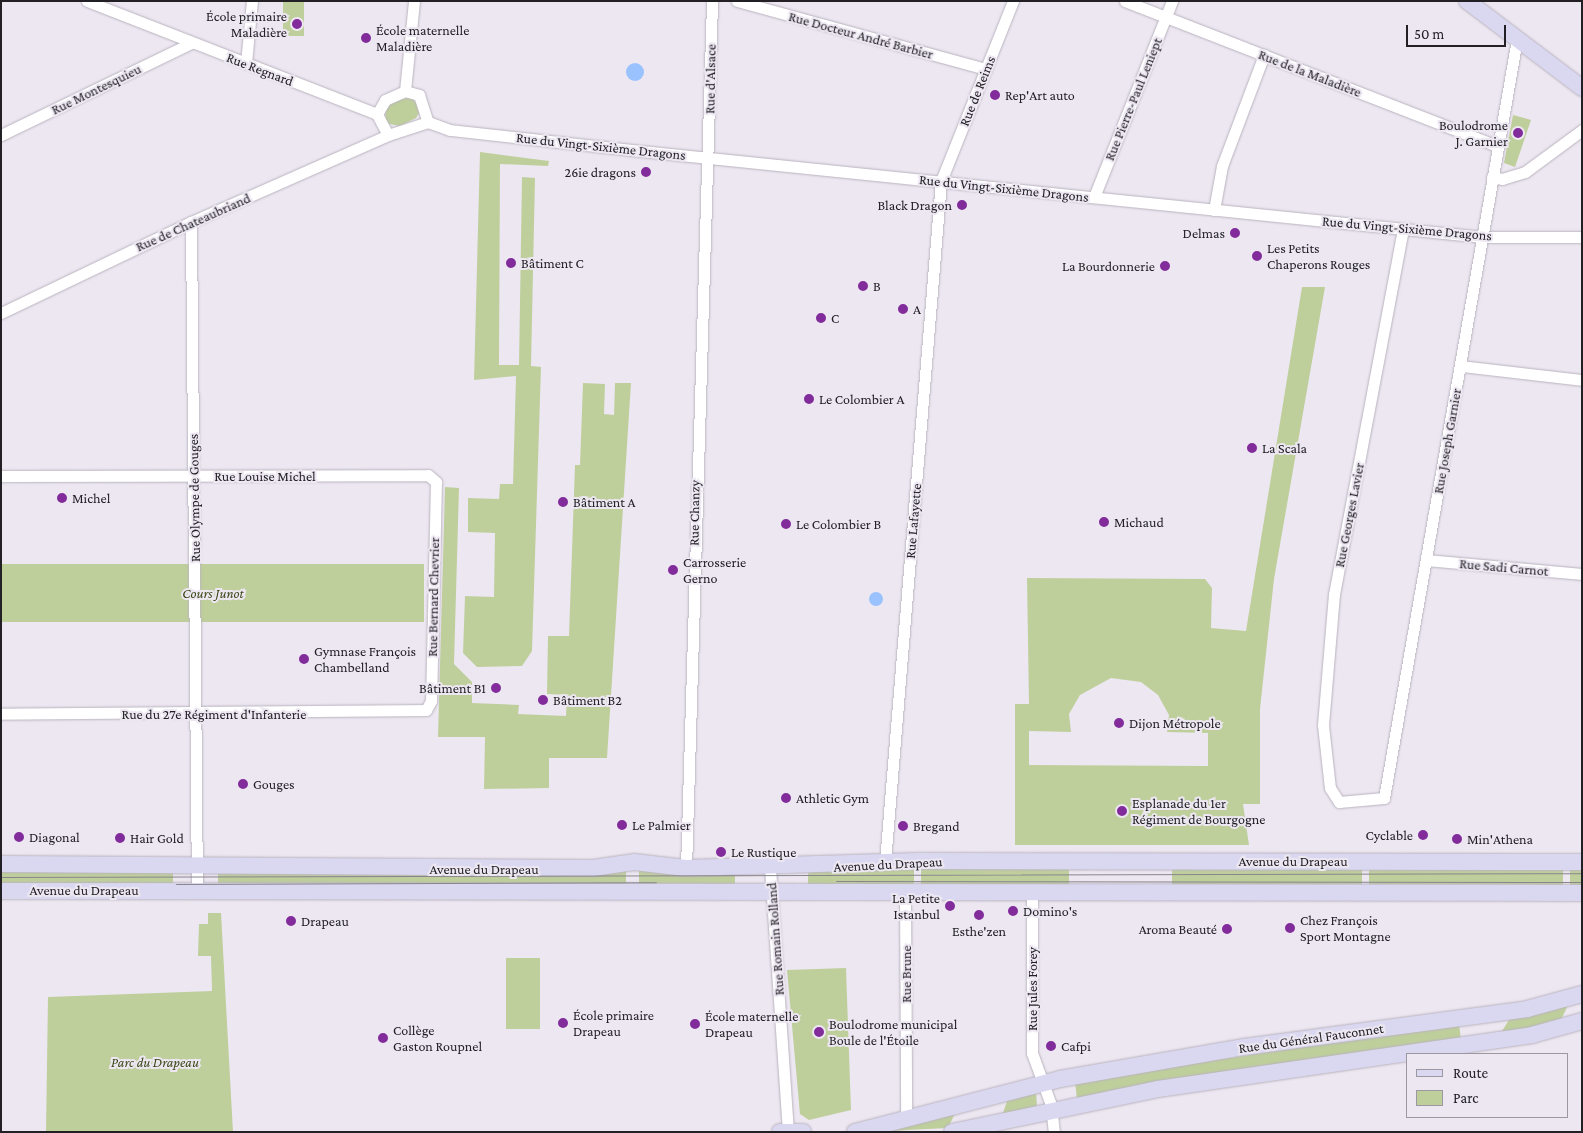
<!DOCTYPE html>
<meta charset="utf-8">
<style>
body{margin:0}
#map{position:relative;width:1583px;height:1133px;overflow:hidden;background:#ede7f2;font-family:"Crimson Pro",serif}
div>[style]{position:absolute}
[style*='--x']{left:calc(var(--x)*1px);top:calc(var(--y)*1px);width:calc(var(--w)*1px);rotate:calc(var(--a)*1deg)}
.green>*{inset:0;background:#bfcf9c;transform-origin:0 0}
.water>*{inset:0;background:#9ac2fe}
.round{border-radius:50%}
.roads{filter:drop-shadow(0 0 1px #b9b3be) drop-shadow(0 0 1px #b9b3be)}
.street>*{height:11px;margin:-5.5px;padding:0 5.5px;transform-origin:5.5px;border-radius:5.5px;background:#fff}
.secondary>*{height:16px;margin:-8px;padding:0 8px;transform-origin:8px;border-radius:8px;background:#dad8f0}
.tram>*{height:1px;margin:-0.5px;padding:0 0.5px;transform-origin:0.5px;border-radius:0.5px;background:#89858d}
.dots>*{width:14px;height:14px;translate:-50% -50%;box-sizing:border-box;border:2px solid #ede7f2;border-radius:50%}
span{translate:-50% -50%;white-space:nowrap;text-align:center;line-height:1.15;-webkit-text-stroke:4px #ede7f2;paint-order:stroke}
.poi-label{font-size:14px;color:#222025}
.right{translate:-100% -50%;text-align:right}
.left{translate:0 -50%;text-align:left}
.street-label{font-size:14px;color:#222025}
.park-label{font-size:14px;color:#394613;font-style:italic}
.frame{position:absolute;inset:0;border:2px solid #222025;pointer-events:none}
.legend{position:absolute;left:1406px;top:1053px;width:162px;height:65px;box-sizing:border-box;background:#ede7f2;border:1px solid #9c97a0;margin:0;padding:6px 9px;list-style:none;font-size:15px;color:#222025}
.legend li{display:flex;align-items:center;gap:10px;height:25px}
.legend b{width:25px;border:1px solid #9c97a0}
.scale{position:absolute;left:1406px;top:25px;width:100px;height:22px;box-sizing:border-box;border:2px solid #222025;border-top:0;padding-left:6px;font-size:15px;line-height:18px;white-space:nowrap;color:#222025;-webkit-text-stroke:4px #ede7f2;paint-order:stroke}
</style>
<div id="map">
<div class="green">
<div style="left:283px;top:1px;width:21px;height:35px"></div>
<div style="clip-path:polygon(412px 98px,421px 110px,416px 118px,400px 126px,385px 123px,386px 107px,398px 99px)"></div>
<div style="clip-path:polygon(1513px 115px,1531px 120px,1515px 167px,1504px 163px)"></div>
<div style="clip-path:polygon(480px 152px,549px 161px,548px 166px,500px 164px,499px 365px,519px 365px,522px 177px,535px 178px,531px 366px,541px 367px,532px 651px,522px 666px,477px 667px,463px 653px,465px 596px,494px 597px,495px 533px,468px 532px,468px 498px,499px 499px,500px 484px,513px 484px,516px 376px,474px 380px)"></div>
<div style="clip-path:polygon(evenodd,1302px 287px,1325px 287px,1274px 579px,1260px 709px,1260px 804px,1243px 804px,1249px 845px,1015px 845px,1015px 704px,1029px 704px,1027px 578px,1205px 579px,1212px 588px,1211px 628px,1246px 631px,1302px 287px,1111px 678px,1141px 682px,1158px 695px,1169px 715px,1167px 732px,1208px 733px,1208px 766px,1029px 765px,1029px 731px,1071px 732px,1069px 714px,1080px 695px,1111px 678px)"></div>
<div style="clip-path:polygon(583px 383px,605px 384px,604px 414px,614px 415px,615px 383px,631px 383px,607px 758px,549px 758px,549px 788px,484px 789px,485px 737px,438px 737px,445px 487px,459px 488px,454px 664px,472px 682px,472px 703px,519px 705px,518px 714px,566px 716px,567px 695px,547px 694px,548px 636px,569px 636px,575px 465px,580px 465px)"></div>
<div style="left:1px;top:564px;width:423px;height:58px"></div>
<div style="clip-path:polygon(914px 865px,914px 888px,808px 884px,808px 872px)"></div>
<div style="left:921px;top:865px;width:148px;height:23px"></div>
<div style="left:1172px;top:866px;width:190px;height:22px"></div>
<div style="left:1369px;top:866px;width:194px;height:22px"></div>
<div style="left:1570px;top:866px;width:12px;height:22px"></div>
<div style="left:173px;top:867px;width:19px;height:172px;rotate:90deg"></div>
<div style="clip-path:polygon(626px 867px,626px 885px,218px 885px,218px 871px)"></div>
<div style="clip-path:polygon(639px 867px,735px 873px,735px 887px,639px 885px)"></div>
<div style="clip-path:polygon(208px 913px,221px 913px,233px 1132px,46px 1132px,48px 997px,212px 991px,211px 956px,198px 956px,199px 924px,208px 924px)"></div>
<div style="left:506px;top:958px;width:34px;height:71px"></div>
<div style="clip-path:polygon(846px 968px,851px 1110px,809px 1120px,800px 1114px,787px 970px)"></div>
<div style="clip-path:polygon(1570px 1001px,1559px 1024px,1499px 1036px,1512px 1015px)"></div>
<div style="clip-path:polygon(1459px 1024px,1461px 1040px,1077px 1100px,1075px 1081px)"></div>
<div style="clip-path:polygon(1036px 1091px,1037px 1107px,1002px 1116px,1009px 1095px)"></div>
<div style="clip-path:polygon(958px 1107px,948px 1128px,867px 1132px)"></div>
</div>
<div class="water">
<div class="round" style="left:626px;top:63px;width:18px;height:18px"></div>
<div class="round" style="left:869px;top:592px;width:14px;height:14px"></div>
</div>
<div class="roads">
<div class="street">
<div style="--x:87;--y:1;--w:311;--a:21.3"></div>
<div style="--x:737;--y:1;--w:258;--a:15.3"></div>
<div style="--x:1125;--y:1;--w:397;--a:21.3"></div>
<div style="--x:246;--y:63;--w:62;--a:-84.5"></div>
<div style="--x:405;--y:91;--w:15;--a:16"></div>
<div style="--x:419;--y:95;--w:28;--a:72"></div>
<div style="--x:428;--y:122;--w:42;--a:162"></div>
<div style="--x:388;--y:135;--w:24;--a:-118"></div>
<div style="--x:377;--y:114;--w:16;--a:-60"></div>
<div style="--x:385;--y:100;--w:22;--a:-24"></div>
<div style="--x:405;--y:91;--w:90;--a:-84.3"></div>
<div style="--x:428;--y:122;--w:23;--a:20"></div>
<div style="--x:450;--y:130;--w:182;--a:6.3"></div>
<div style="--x:631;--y:150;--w:708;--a:5.84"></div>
<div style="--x:1335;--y:222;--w:149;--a:5.8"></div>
<div style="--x:1483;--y:237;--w:99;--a:0"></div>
<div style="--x:1;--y:135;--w:211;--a:-25.8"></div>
<div style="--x:1492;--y:177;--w:10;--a:11"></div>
<div style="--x:1502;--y:179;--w:24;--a:-17"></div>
<div style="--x:1525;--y:172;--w:71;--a:-36.4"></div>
<div style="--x:1094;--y:197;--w:211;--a:-68.3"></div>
<div style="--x:1214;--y:210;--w:45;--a:-79.7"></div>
<div style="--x:1222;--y:166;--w:119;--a:-69.3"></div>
<div style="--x:191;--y:222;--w:668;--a:89.49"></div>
<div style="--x:1403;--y:229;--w:371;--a:100.7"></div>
<div style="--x:1334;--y:594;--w:131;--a:94.8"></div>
<div style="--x:1323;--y:725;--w:63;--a:83.7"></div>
<div style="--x:1330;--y:788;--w:17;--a:57"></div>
<div style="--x:1339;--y:802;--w:45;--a:-5.1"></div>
<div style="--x:1384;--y:798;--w:771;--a:-80.06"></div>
<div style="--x:1;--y:313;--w:211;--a:-25.6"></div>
<div style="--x:191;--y:222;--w:215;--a:-23.8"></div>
<div style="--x:1461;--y:366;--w:122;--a:6.6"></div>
<div style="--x:1;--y:476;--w:427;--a:-0.1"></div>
<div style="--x:428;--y:475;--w:11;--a:41"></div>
<div style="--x:436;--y:482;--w:219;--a:91.3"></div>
<div style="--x:431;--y:701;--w:10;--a:119"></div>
<div style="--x:426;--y:710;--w:425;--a:179.5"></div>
<div style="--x:1426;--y:560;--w:157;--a:5.1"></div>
<div style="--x:885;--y:862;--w:683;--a:-85.3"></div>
<div style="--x:941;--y:181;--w:194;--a:-68.2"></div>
<div style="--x:686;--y:868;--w:867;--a:-88.28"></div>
<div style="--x:770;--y:868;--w:262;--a:86.1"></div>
<div style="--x:905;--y:892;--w:225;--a:89.7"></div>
<div style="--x:1032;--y:892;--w:161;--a:90"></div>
<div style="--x:1032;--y:1053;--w:55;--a:69.9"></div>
<div style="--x:1051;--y:1105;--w:27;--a:84"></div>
</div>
<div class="secondary">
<div style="--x:1467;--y:1;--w:144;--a:37.1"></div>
<div style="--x:1;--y:864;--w:592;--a:0.39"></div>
<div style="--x:593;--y:868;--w:41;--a:-8.3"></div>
<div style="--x:634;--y:862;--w:52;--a:6.6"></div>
<div style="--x:686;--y:868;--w:232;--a:-1.7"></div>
<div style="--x:918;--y:861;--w:664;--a:0.09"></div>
<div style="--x:1;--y:891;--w:1581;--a:0.07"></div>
<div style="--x:780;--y:1132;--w:23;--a:0"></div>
<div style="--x:855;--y:1132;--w:212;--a:-14.5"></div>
<div style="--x:1060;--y:1079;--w:187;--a:-9.9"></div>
<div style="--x:1244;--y:1047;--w:286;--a:-7.6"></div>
<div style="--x:1527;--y:1009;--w:57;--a:-15.3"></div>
<div style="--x:952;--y:1132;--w:210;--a:-11.8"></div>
<div style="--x:1158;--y:1089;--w:378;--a:-8.2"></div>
<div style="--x:1532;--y:1035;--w:52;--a:-15.6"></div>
</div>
</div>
<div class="tram">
<div style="--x:1;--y:877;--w:1581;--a:-0.14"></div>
<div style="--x:836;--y:881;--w:746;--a:0.08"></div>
<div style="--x:176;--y:884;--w:480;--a:-0.2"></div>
</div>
<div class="dots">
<div style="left:297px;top:24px;background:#822c9b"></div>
<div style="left:366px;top:38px;background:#822c9b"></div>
<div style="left:995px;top:95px;background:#822c9b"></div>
<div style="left:1518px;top:133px;background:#822c9b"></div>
<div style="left:646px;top:172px;background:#822c9b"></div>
<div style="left:962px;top:205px;background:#822c9b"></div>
<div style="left:1235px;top:233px;background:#822c9b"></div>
<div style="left:1257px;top:256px;background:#822c9b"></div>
<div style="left:511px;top:263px;background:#822c9b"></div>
<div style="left:1165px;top:266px;background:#822c9b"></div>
<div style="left:863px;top:286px;background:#822c9b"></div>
<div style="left:903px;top:309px;background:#822c9b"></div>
<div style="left:821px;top:318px;background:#822c9b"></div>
<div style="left:809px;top:399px;background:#822c9b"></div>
<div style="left:1252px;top:448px;background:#822c9b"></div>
<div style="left:62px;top:498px;background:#822c9b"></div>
<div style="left:563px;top:502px;background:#822c9b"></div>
<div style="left:1104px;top:522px;background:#822c9b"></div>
<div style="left:786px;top:524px;background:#822c9b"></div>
<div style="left:673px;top:570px;background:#822c9b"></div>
<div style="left:304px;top:659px;background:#822c9b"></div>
<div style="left:496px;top:688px;background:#822c9b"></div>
<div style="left:543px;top:700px;background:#822c9b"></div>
<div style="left:1119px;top:723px;background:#822c9b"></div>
<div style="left:243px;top:784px;background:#822c9b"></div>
<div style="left:786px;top:798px;background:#822c9b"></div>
<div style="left:1122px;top:811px;background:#822c9b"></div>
<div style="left:622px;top:825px;background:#822c9b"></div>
<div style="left:903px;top:826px;background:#822c9b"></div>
<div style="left:1423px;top:835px;background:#822c9b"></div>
<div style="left:19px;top:837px;background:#822c9b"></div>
<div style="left:120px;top:838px;background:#822c9b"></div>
<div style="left:1457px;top:839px;background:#822c9b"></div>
<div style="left:721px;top:852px;background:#822c9b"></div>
<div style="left:950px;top:906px;background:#822c9b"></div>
<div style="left:1013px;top:911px;background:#822c9b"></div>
<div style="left:979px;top:915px;background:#822c9b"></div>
<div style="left:291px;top:921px;background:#822c9b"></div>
<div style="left:1290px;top:928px;background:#822c9b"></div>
<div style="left:1227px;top:929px;background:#822c9b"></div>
<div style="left:563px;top:1023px;background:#822c9b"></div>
<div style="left:695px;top:1024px;background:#822c9b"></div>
<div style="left:819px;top:1032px;background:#822c9b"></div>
<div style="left:383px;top:1038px;background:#822c9b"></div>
<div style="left:1051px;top:1046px;background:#822c9b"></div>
</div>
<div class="poi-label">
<span class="right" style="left:287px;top:24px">École primaire<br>Maladière</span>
<span class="left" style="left:376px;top:38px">École maternelle<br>Maladière</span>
<span class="left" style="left:1005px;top:95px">Rep'Art auto</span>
<span class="right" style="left:1508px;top:133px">Boulodrome<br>J. Garnier</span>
<span class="right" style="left:636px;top:172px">26ie dragons</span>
<span class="right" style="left:952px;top:205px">Black Dragon</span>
<span class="right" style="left:1225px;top:233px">Delmas</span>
<span class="left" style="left:1267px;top:256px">Les Petits<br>Chaperons Rouges</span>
<span class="left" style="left:521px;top:263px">Bâtiment C</span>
<span class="right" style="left:1155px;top:266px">La Bourdonnerie</span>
<span class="left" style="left:873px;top:286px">B</span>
<span class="left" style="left:913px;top:309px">A</span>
<span class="left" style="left:831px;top:318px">C</span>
<span class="left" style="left:819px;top:399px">Le Colombier A</span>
<span class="left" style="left:1262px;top:448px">La Scala</span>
<span class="left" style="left:72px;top:498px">Michel</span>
<span class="left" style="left:573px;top:502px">Bâtiment A</span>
<span class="left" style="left:1114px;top:522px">Michaud</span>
<span class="left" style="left:796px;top:524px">Le Colombier B</span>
<span class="left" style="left:683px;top:570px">Carrosserie<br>Gerno</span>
<span class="left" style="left:314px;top:659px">Gymnase François<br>Chambelland</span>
<span class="right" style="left:486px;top:688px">Bâtiment B1</span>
<span class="left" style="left:553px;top:700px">Bâtiment B2</span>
<span class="left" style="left:1129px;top:723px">Dijon Métropole</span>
<span class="left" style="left:253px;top:784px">Gouges</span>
<span class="left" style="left:796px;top:798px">Athletic Gym</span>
<span class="left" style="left:1132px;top:811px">Esplanade du 1er<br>Régiment de Bourgogne</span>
<span class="left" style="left:632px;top:825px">Le Palmier</span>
<span class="left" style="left:913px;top:826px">Bregand</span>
<span class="right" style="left:1413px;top:835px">Cyclable</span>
<span class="left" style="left:29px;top:837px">Diagonal</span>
<span class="left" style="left:130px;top:838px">Hair Gold</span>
<span class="left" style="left:1467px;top:839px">Min'Athena</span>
<span class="left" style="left:731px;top:852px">Le Rustique</span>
<span class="right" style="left:940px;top:906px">La Petite<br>Istanbul</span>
<span class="left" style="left:1023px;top:911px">Domino's</span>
<span class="left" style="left:1300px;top:928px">Chez François<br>Sport Montagne</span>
<span class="left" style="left:301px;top:921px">Drapeau</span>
<span class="right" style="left:1217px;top:929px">Aroma Beauté</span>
<span style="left:979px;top:931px">Esthe'zen</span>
<span class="left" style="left:573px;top:1023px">École primaire<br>Drapeau</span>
<span class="left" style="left:705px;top:1024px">École maternelle<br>Drapeau</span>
<span class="left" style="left:829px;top:1032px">Boulodrome municipal<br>Boule de l'Étoile</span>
<span class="left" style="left:393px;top:1038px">Collège<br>Gaston Roupnel</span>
<span class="left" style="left:1061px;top:1046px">Cafpi</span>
</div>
<div class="street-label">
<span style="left:861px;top:35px;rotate:15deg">Rue Docteur André Barbier</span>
<span style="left:260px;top:69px;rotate:21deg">Rue Regnard</span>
<span style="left:1310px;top:73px;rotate:21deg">Rue de la Maladière</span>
<span style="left:710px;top:79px;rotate:-89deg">Rue d'Alsace</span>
<span style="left:96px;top:89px;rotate:-26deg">Rue Montesquieu</span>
<span style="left:977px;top:91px;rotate:-68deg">Rue de Reims</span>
<span style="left:1133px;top:99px;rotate:-68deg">Rue Pierre-Paul Leniept</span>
<span style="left:601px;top:146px;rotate:6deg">Rue du Vingt-Sixième Dragons</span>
<span style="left:1004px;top:188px;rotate:6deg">Rue du Vingt-Sixième Dragons</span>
<span style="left:193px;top:222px;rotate:-24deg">Rue de Chateaubriand</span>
<span style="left:1407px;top:228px;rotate:5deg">Rue du Vingt-Sixième Dragons</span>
<span style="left:1447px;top:441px;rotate:-80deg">Rue Joseph Garnier</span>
<span style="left:265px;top:476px">Rue Louise Michel</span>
<span style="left:194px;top:498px;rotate:-91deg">Rue Olympe de Gouges</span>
<span style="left:694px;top:513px;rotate:-89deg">Rue Chanzy</span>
<span style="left:1349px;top:515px;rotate:-79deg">Rue Georges Lavier</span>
<span style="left:913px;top:521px;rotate:-85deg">Rue Lafayette</span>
<span style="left:1504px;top:567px;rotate:5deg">Rue Sadi Carnot</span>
<span style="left:433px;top:597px;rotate:-89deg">Rue Bernard Chevrier</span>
<span style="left:214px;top:714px">Rue du 27e Régiment d'Infanterie</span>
<span style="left:1293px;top:861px">Avenue du Drapeau</span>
<span style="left:888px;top:864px;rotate:-3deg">Avenue du Drapeau</span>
<span style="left:484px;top:869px">Avenue du Drapeau</span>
<span style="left:84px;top:890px">Avenue du Drapeau</span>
<span style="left:775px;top:939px;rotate:-94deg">Rue Romain Rolland</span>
<span style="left:906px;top:974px;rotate:-90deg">Rue Brune</span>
<span style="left:1032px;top:989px;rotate:-90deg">Rue Jules Forey</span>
<span style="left:1311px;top:1038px;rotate:-8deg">Rue du Général Fauconnet</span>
</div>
<div class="park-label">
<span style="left:213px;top:593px">Cours Junot</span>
<span style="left:155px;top:1062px">Parc du Drapeau</span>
</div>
<div class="frame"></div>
<ul class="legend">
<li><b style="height:6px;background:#dad8f0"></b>Route</li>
<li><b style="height:14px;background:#bfcf9c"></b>Parc</li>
</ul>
<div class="scale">50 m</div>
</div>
